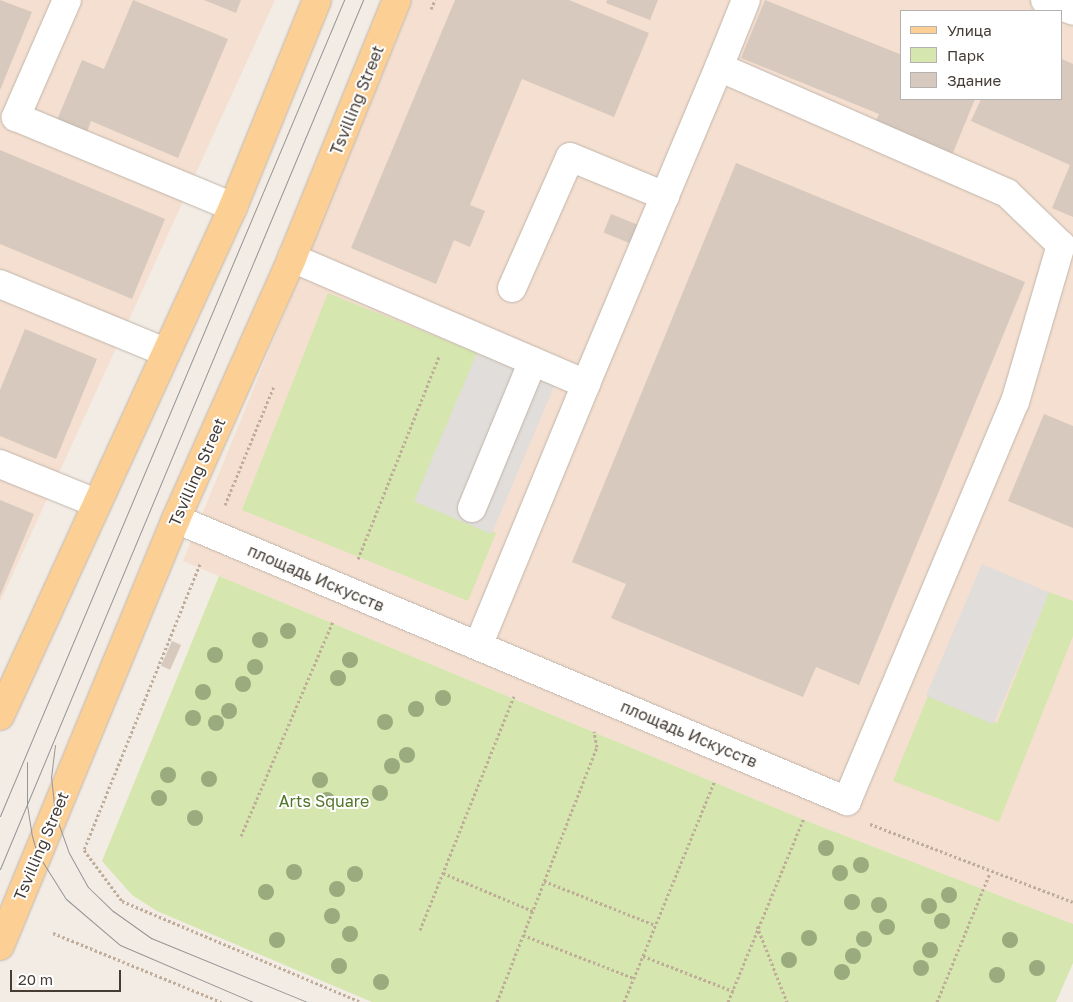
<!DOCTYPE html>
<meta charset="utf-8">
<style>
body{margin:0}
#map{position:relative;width:1073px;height:1002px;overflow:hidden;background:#f2ece5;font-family:"Golos Text",sans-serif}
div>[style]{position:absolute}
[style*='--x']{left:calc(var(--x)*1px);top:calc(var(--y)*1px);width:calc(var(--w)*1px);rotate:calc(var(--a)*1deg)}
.commercial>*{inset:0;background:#f4dfd0}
.green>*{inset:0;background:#d5e6ae}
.parking>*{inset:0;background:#e0ddda;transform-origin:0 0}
.building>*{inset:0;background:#d7c9be;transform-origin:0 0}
.path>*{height:3px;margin-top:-1.5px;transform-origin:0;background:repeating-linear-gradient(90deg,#bfac99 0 2.5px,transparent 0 5px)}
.roads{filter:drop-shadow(0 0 1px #c0b5ab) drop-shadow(0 0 1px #c0b5ab)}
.minor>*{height:28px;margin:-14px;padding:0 14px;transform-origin:14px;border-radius:14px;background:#fff}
.major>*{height:28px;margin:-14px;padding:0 14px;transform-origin:14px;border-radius:14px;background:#fccf94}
.tram>*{height:1px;margin:-0.5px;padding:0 0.5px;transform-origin:0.5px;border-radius:0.5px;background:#959595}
.trees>*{width:16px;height:16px;margin:-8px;border-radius:50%;background:#9aab7e}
span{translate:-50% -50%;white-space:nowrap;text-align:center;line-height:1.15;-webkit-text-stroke:4px #fff;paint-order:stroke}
.street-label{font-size:16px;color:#443c35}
.park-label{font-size:16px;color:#527529}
.legend{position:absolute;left:900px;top:10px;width:162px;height:90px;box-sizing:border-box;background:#fff;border:1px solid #b4b1ae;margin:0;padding:6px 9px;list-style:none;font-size:15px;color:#443c35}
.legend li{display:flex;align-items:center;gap:10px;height:25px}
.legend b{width:25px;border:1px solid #b4b1ae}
.scale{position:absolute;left:10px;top:970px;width:111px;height:22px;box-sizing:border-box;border:2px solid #443c35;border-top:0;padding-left:6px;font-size:15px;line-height:18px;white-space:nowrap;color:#443c35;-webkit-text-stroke:4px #fff;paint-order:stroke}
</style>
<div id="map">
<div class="commercial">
<div style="clip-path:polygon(0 0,275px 0,0 602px)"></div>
<div style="clip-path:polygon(evenodd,413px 0,1073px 0,1073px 924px,812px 823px,183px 561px,413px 0,902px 11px,1062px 11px,1062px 99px,902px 99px,902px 11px)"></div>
</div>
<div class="green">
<div style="clip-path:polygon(328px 293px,477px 353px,417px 502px,496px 533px,468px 601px,242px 510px)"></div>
<div style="clip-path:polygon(219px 576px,812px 823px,1073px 924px,1073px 963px,1056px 1002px,372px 1002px,157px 911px,132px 895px,102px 861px)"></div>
<div style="clip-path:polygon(1049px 592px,1073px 601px,1073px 636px,999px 822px,893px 781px,928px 696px,997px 723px)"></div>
</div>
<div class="parking">
<div style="left:477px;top:353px;width:84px;height:161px;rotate:23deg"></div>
<div style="left:982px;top:564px;width:73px;height:143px;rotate:23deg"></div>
</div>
<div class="building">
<div style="clip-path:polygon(0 0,32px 12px,0 90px)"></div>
<div style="clip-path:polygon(133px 0,228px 39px,178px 158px,91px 121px,87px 132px,57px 120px,82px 60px,104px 69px)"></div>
<div style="clip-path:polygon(204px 0,241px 0,236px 13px)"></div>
<div style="clip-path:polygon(455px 0,569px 0,649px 33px,614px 117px,522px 79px,470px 205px,485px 211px,470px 247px,454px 240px,436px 284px,351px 248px)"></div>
<div style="clip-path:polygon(607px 0,658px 0,650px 20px,606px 3px)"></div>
<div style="clip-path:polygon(765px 0,902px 55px,902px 99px,975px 99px,952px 155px,875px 123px,879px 114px,741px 58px)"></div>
<div style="clip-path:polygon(1062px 59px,1073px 64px,1073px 217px,1052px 208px,1070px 165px,971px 121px,981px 99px,1062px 99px)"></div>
<div style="clip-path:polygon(0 150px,165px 219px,132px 299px,0 244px)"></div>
<div style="clip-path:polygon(736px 163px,1025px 282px,859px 685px,816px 667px,803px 697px,611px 618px,626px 584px,572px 562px)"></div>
<div style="left:611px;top:214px;width:35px;height:20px;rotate:22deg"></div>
<div style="clip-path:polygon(25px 329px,97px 359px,56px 459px,0 436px,0 390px)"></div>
<div style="clip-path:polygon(1044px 414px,1073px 426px,1073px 528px,1008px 501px)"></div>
<div style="clip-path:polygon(0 500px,34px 514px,0 596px)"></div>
<div style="left:172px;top:641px;width:10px;height:27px;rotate:24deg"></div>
</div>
<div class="path">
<div style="--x:431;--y:9;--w:10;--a:-66"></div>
<div style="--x:225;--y:505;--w:129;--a:-67.6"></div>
<div style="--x:358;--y:559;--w:219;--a:-68.2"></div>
<div style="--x:200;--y:564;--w:309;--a:112.1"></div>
<div style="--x:84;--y:850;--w:64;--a:53.3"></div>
<div style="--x:122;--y:901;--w:259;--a:22.9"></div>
<div style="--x:870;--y:824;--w:217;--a:21"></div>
<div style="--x:241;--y:836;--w:234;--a:-66.8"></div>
<div style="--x:443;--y:873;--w:98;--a:22.9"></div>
<div style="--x:544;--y:881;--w:119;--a:21.6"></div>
<div style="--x:757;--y:926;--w:82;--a:68.5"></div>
<div style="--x:420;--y:930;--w:252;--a:-68.1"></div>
<div style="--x:53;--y:933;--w:182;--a:22.3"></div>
<div style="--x:523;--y:935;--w:119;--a:21.2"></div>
<div style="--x:643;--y:956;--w:97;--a:21.3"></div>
<div style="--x:497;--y:1002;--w:274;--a:-68.6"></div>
<div style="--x:597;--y:747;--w:16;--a:-101"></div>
<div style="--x:624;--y:1002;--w:240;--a:-67.7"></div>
<div style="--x:728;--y:1002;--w:199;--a:-67.6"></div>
<div style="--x:937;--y:1002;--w:139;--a:-67.7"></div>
</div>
<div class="roads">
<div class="minor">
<div style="--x:67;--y:0;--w:128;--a:113.6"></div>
<div style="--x:16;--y:117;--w:235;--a:22.5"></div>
<div style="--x:1045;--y:0;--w:30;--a:21"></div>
<div style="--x:719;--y:67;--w:72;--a:-68.1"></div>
<div style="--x:292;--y:258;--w:320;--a:23.2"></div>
<div style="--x:586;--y:384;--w:283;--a:112.4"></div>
<div style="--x:0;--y:284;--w:178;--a:22.4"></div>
<div style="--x:512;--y:288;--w:143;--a:-66.1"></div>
<div style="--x:570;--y:157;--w:103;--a:22.3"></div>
<div style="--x:0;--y:464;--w:104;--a:22.1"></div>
<div style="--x:472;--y:508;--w:159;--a:-67.5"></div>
<div style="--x:176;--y:519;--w:728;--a:22.8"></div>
<div style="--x:847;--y:801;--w:433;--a:-67.2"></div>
<div style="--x:1015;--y:402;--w:164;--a:-73.7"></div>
<div style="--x:1061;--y:245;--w:75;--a:-136.1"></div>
<div style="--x:1007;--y:193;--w:314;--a:-156.4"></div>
<div style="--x:719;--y:67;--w:344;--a:112.8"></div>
</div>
<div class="major">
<div style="--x:0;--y:716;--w:560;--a:-65.4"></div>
<div style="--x:233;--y:207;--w:223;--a:-67.9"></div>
<div style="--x:0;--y:946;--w:462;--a:-67.6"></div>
<div style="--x:176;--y:519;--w:286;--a:-66"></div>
<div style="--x:292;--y:258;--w:279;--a:-67.9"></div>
</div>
</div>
<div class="tram">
<div style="--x:55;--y:745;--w:31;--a:97"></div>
<div style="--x:51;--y:776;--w:38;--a:84"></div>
<div style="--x:55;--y:814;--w:41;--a:70.3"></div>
<div style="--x:69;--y:853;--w:39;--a:61"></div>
<div style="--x:88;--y:887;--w:35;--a:44"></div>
<div style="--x:113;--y:911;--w:47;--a:35.4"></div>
<div style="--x:151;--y:938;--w:169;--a:22.3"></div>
<div style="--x:27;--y:762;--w:43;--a:90"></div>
<div style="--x:27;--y:805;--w:31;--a:81"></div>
<div style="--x:32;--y:836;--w:18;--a:74"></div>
<div style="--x:37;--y:853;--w:54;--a:57.8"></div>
<div style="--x:66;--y:899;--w:71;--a:40.4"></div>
<div style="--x:120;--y:945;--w:145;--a:23.2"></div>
<div style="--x:0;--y:816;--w:886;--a:-67.14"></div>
<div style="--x:0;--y:869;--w:942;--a:-67.33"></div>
</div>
<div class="trees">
<div style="left:288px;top:631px"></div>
<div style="left:260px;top:640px"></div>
<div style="left:215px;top:655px"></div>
<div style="left:350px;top:660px"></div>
<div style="left:255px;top:667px"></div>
<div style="left:338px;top:678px"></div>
<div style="left:243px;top:684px"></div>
<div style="left:203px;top:692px"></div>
<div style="left:443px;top:698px"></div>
<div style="left:416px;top:709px"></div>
<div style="left:229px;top:711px"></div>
<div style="left:193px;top:718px"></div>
<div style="left:385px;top:722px"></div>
<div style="left:216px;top:723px"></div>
<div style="left:407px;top:755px"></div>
<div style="left:392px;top:766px"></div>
<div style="left:168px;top:775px"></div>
<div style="left:209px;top:779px"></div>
<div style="left:320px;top:780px"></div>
<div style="left:380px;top:793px"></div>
<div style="left:159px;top:798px"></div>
<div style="left:327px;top:800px"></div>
<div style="left:195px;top:818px"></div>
<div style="left:826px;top:848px"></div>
<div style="left:861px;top:865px"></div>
<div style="left:294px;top:872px"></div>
<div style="left:840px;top:873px"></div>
<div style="left:355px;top:874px"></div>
<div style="left:337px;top:889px"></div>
<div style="left:266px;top:892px"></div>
<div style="left:949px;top:895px"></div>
<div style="left:852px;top:902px"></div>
<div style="left:879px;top:905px"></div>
<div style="left:929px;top:906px"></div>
<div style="left:332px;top:916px"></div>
<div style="left:942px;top:921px"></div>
<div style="left:887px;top:927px"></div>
<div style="left:350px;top:934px"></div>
<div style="left:809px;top:938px"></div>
<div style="left:864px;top:939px"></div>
<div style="left:277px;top:940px"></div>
<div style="left:1010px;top:940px"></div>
<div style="left:930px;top:950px"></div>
<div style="left:853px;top:956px"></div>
<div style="left:789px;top:960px"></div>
<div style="left:339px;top:966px"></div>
<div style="left:921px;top:968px"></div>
<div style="left:1037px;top:968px"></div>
<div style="left:842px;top:972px"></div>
<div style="left:997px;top:975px"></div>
<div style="left:381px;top:982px"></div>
</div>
<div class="street-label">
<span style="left:357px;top:100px;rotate:-68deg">Tsvilling Street</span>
<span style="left:197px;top:472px;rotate:-66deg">Tsvilling Street</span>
<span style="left:316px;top:578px;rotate:23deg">площадь Искусств</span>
<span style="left:689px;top:734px;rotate:23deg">площадь Искусств</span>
<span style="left:41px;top:846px;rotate:-67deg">Tsvilling Street</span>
</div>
<div class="park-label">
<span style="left:324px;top:801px">Arts Square</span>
</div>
<ul class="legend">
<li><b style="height:6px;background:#fccf94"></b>Улица</li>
<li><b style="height:14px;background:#d5e6ae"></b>Парк</li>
<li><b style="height:14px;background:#d7c9be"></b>Здание</li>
</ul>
<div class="scale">20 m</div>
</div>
